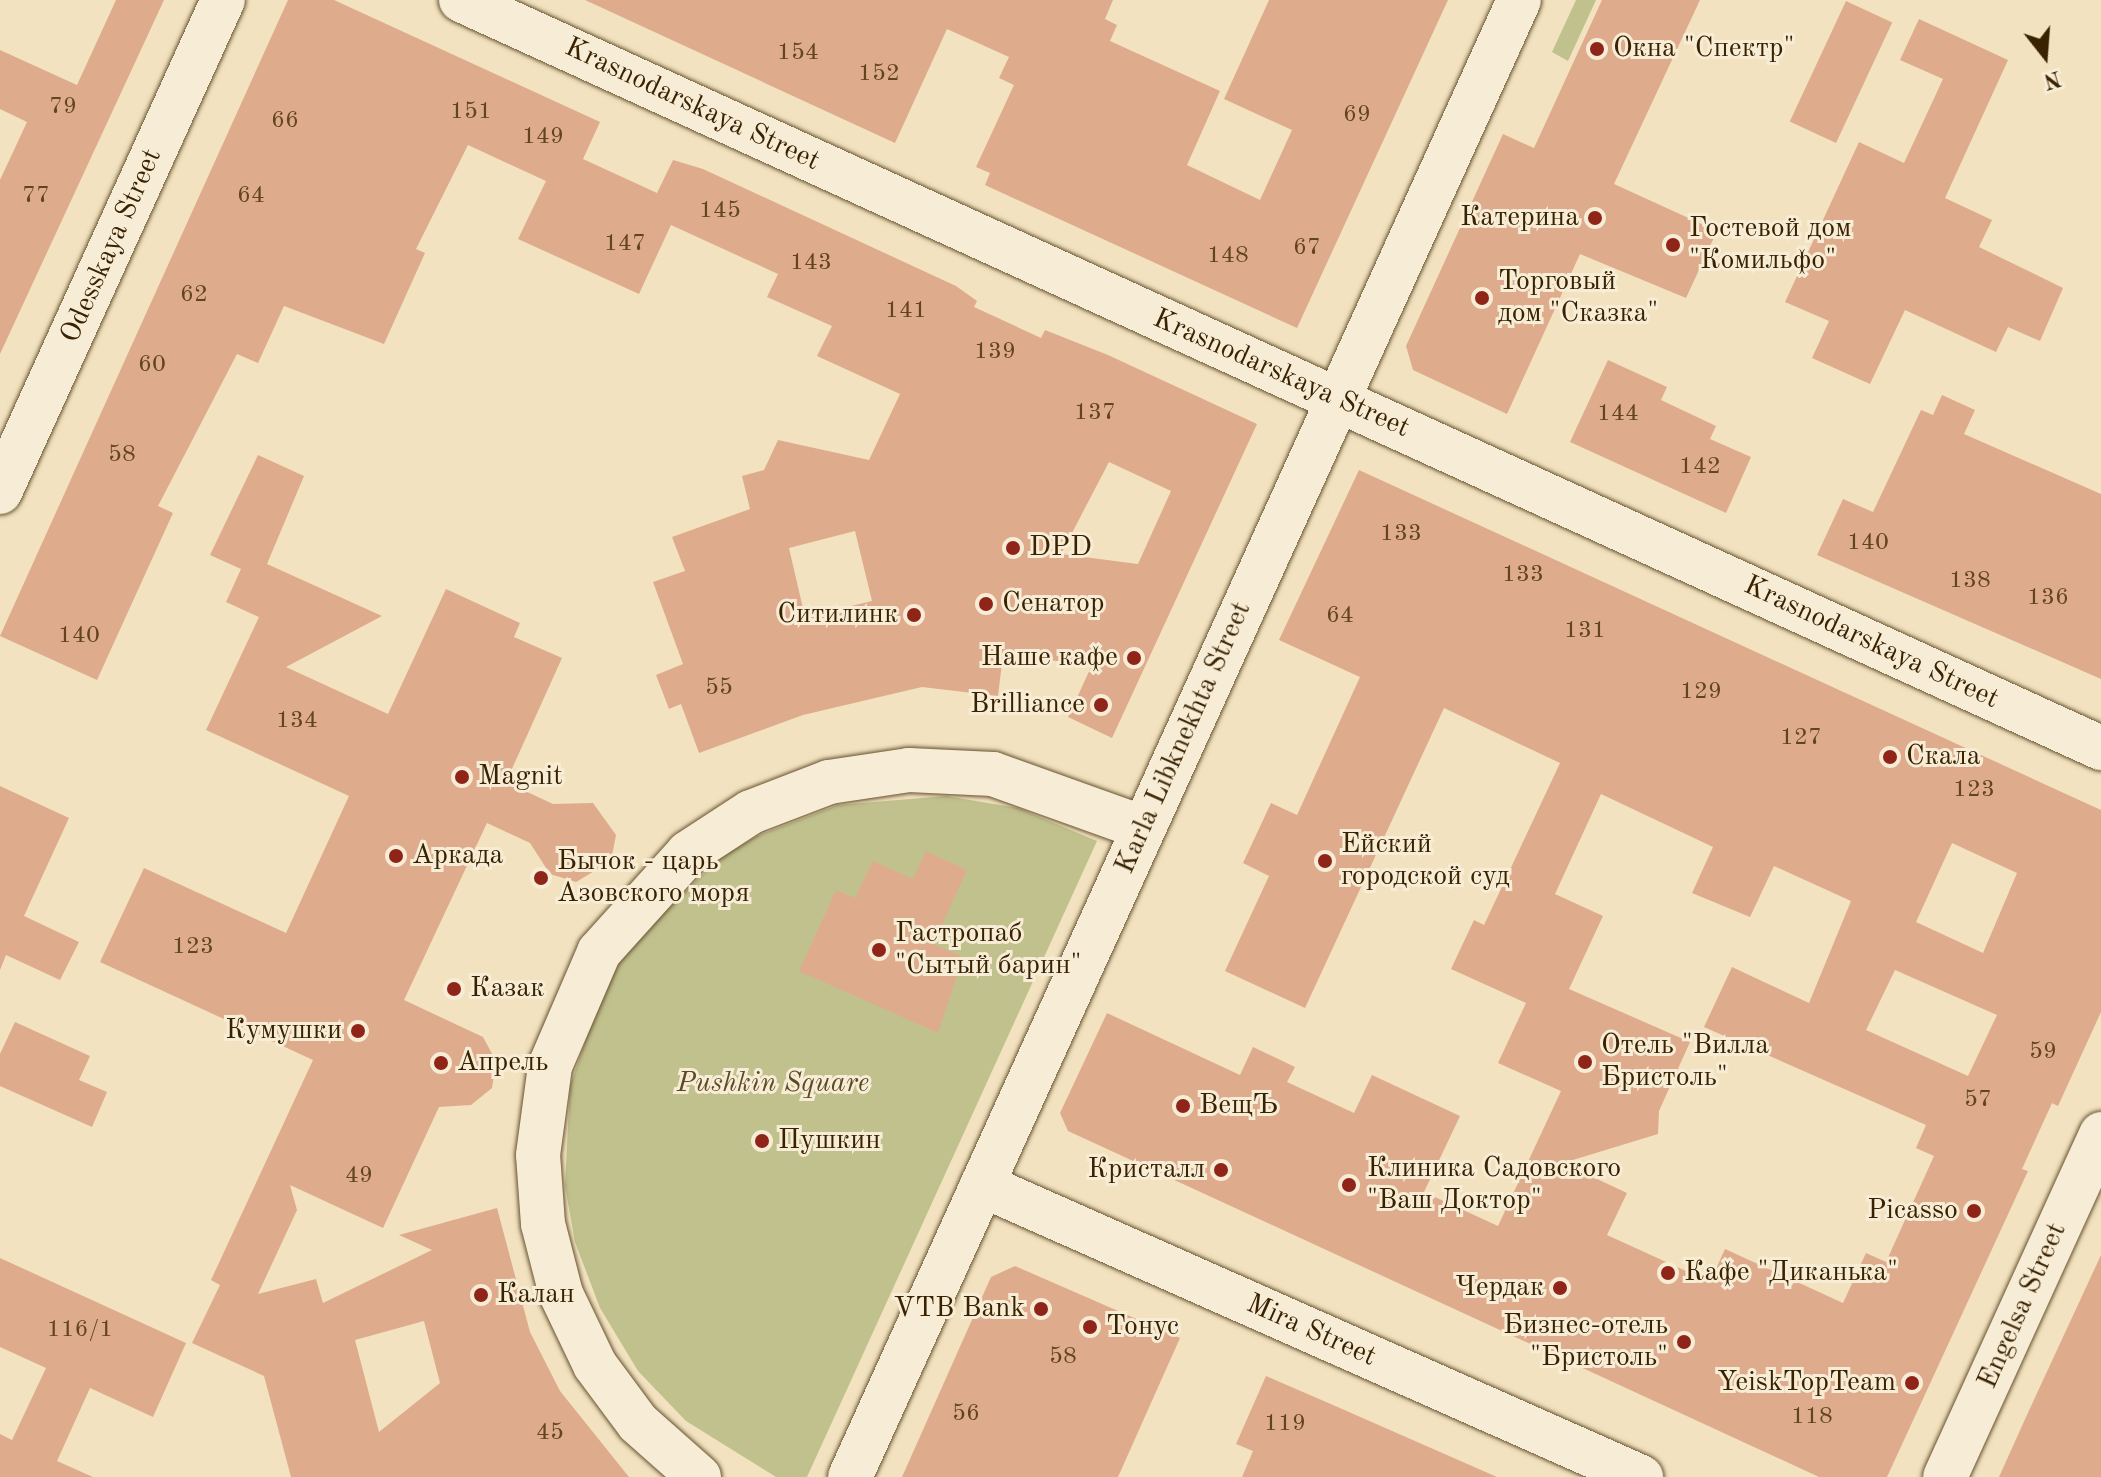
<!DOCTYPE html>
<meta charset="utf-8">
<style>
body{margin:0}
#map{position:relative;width:2101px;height:1477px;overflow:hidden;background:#f2e2bf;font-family:"Old Standard TT",serif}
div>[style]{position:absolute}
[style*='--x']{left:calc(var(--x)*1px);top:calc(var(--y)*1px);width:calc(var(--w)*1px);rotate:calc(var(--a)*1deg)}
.green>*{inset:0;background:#c1c18e}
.building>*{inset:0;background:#deac8c;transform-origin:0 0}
.roads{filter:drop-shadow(0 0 2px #675230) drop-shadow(0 0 2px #675230)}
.minor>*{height:44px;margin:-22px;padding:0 22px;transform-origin:22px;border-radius:22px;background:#f7ecd5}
.dots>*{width:22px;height:22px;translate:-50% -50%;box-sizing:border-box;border:4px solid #f7ecd5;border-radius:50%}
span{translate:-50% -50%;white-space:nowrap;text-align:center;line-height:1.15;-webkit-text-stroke:6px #f7ecd5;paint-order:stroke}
.number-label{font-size:24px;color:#624423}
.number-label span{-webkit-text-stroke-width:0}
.poi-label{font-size:28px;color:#392200}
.left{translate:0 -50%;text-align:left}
.right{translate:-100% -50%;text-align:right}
.street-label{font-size:28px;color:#392200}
.park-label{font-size:28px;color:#5b4a24;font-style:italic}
.north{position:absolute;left:2005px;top:16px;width:80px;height:80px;-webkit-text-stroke:6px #f7ecd5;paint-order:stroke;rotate:163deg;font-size:22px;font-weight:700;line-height:32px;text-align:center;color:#392200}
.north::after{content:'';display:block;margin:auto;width:28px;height:36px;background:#392200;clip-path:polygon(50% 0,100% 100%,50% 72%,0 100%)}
</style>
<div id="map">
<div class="green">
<div style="clip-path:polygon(1576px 0,1596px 0,1568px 61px,1552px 52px)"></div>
<div style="clip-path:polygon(946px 796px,1018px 808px,1097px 841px,807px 1477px,776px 1477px,686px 1421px,638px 1371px,600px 1308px,575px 1242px,565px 1186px,570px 1086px,602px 993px,628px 949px,717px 860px,757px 836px,838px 805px)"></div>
</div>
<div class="building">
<div style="clip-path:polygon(116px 0,164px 0,0 354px,0 180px,27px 122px,0 109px,0 50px,77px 85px)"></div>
<div style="clip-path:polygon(evenodd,288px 0,334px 0,600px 122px,583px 159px,657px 193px,673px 160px,703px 169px,956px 286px,977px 301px,974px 307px,1041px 338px,1045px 330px,1108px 355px,1257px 424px,1112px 738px,1068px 717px,1092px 665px,1003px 655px,998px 696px,922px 687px,803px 715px,699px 753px,681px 704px,669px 709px,656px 675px,683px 664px,653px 582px,685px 571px,672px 537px,750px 509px,742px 476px,764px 470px,778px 440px,869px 460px,900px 394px,817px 356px,832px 326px,767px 297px,778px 274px,671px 225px,639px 294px,518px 239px,546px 181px,468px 145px,416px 249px,425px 253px,384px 344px,284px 306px,258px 363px,237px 354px,158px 506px,173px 513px,97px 680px,0 636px,288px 0,1109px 462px,1171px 491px,1138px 564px,1061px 554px,1109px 462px,288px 0,855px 531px,872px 601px,805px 617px,789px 548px,855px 531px)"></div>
<div style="clip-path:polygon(585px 0,1113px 0,1105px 19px,1117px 25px,1110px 41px,1220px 91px,1187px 165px,1260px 200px,1292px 130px,1224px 99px,1269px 0,1448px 0,1297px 328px,985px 185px,990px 173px,976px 167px,1014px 85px,999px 78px,1009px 57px,947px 29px,895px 143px)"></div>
<div style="clip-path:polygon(1602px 0,1700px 0,1614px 184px,1717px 231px,1686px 298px,1580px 254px,1507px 414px,1413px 370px,1406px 346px,1503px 134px,1534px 148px)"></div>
<div style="left:1846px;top:1px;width:51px;height:133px;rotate:25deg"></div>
<div style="clip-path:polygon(1919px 19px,2008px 60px,1945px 198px,1992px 220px,1979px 247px,2063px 288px,2040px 341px,2008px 327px,1996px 352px,1905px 310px,1870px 384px,1812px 358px,1829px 321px,1785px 302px,1859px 142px,1904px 163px,1943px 79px,1900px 60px)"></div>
<div style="clip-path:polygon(1608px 360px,1667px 387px,1661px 400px,1716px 426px,1710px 439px,1751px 457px,1726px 513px,1570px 442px)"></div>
<div style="clip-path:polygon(1942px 395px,1975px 410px,1964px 434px,2101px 494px,2101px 679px,1817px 555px,1843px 499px,1873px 512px,1921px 410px,1933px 415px)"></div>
<div style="clip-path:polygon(evenodd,258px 455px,304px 476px,267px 564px,382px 616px,286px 667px,388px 714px,446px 589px,520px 623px,514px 637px,562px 658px,506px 782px,553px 804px,593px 803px,616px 835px,611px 861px,576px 882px,550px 874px,530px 843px,487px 823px,404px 1000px,483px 1037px,496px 1061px,492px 1088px,471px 1105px,439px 1107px,383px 1228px,290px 1185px,297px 1210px,258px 1294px,316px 1279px,323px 1303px,432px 1250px,399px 1235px,497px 1208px,530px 1332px,560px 1391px,629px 1477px,291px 1477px,264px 1376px,192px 1343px,220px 1285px,211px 1280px,313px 1060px,100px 962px,144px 868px,286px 933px,349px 796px,206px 730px,259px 617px,226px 602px,241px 569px,210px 555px,258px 455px,424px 1321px,440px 1383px,379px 1432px,355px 1340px,424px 1321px)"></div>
<div style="clip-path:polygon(evenodd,1359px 470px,2101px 810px,2101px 1012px,2058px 1106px,2052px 1103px,2022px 1169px,2028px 1171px,1887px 1477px,1819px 1477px,1068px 1131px,1060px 1113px,1107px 1013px,1240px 1075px,1253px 1047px,1295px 1067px,1287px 1082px,1354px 1113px,1372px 1075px,1460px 1116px,1424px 1192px,1498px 1226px,1561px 1091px,1498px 1063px,1526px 1003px,1451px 969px,1474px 920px,1484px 925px,1560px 763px,1444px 708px,1305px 1008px,1225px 971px,1269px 876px,1243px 863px,1271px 803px,1297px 815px,1360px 677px,1279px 640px,1359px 470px,1601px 794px,1713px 847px,1692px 893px,1750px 917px,1774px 866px,1851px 901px,1809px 1003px,1732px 967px,1704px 1027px,1926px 1125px,1916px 1148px,1934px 1156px,1886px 1262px,1866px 1253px,1843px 1303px,1725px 1249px,1710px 1282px,1607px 1235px,1627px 1193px,1563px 1163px,1658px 1134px,1659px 1111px,1690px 1042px,1569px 989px,1603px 916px,1555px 894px,1601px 794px,1359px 470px,1952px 843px,2017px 873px,1983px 953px,1916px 922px,1952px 843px,1359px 470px,1895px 970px,1997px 1015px,1968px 1076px,1866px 1030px,1895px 970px)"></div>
<div style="clip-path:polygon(0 786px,69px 818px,24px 916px,79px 942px,60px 980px,6px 955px,0 970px)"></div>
<div style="clip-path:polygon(926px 851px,967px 870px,933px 944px,963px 957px,938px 1033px,799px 971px,836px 890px,855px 898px,873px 861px,913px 879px)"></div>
<div style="clip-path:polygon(15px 1022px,90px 1056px,79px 1080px,107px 1092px,92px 1127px,0 1086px,0 1054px)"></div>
<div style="clip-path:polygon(2101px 1255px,2101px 1477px,1999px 1477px,2026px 1417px)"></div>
<div style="clip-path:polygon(0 1258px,186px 1343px,153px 1417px,90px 1388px,57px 1461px,93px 1477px,0 1477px,0 1434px,12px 1440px,46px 1368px,0 1347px)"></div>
<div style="clip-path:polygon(1015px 1266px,1180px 1338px,1118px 1477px,902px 1477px,991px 1277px)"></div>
<div style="clip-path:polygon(1266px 1376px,1333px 1405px,1497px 1477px,1242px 1477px,1253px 1451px,1236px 1444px)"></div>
</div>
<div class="roads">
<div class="minor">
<div style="--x:461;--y:0;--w:1803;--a:24.52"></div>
<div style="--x:0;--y:492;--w:540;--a:-65.62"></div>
<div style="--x:982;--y:1185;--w:721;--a:23.9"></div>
<div style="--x:699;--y:1477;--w:81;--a:-138.5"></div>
<div style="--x:638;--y:1423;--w:72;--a:-126.6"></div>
<div style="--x:595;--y:1365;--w:79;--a:-115.6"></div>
<div style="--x:561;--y:1294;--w:72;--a:-104.4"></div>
<div style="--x:543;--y:1224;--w:69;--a:-94.1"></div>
<div style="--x:538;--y:1155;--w:90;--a:-82.3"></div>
<div style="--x:550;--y:1066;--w:124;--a:-66.7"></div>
<div style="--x:599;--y:952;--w:133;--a:-48"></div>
<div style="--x:688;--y:853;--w:75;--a:-33.1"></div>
<div style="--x:751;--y:812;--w:84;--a:-21"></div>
<div style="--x:829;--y:782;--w:81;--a:-8.5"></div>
<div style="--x:909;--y:770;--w:84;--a:2.7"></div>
<div style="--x:993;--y:774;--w:160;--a:19.7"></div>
<div style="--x:850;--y:1477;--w:1621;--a:-65.63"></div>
<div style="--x:1945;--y:1477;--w:377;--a:-65.5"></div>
</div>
</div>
<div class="dots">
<div style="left:1597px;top:49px;background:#8f2418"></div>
<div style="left:1595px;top:218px;background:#8f2418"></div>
<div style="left:1673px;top:245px;background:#8f2418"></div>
<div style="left:1482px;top:298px;background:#8f2418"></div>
<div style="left:1013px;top:548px;background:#8f2418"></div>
<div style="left:986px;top:604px;background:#8f2418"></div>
<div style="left:914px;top:615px;background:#8f2418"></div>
<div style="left:1134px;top:658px;background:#8f2418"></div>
<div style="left:1101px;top:705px;background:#8f2418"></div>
<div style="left:1890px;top:757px;background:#8f2418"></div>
<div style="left:462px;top:777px;background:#8f2418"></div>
<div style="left:396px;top:856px;background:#8f2418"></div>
<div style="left:1325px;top:861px;background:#8f2418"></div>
<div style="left:541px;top:878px;background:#8f2418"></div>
<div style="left:879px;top:950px;background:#8f2418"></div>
<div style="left:454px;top:989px;background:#8f2418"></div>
<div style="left:358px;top:1031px;background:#8f2418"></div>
<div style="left:1585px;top:1062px;background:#8f2418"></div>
<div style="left:441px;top:1063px;background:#8f2418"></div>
<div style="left:1183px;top:1106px;background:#8f2418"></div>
<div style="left:762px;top:1141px;background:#8f2418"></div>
<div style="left:1221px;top:1170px;background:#8f2418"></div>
<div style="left:1349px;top:1185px;background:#8f2418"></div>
<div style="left:1974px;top:1211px;background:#8f2418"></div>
<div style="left:1668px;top:1273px;background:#8f2418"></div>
<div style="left:1560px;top:1288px;background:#8f2418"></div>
<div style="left:481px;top:1295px;background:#8f2418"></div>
<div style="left:1041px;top:1309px;background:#8f2418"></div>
<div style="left:1090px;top:1327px;background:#8f2418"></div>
<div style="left:1684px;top:1342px;background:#8f2418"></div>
<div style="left:1912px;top:1383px;background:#8f2418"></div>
</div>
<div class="number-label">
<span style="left:798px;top:54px">154</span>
<span style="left:879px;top:75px">152</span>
<span style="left:63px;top:108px">79</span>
<span style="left:471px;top:113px">151</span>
<span style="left:1357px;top:116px">69</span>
<span style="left:285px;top:122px">66</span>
<span style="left:543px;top:138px">149</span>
<span style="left:36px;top:197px">77</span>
<span style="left:251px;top:197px">64</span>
<span style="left:720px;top:212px">145</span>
<span style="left:625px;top:245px">147</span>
<span style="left:1307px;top:249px">67</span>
<span style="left:1228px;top:257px">148</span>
<span style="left:811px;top:264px">143</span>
<span style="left:194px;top:296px">62</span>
<span style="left:906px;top:312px">141</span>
<span style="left:995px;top:353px">139</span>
<span style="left:152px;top:366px">60</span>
<span style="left:1095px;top:414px">137</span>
<span style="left:1618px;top:415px">144</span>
<span style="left:122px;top:456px">58</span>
<span style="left:1700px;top:468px">142</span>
<span style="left:1401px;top:535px">133</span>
<span style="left:1868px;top:544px">140</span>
<span style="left:1523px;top:576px">133</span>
<span style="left:1970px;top:582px">138</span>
<span style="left:2048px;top:599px">136</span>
<span style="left:1340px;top:617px">64</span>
<span style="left:1585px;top:632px">131</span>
<span style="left:79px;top:637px">140</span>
<span style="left:719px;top:689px">55</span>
<span style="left:1701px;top:693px">129</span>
<span style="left:297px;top:722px">134</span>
<span style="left:1801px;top:739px">127</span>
<span style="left:1974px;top:791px">123</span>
<span style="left:193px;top:948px">123</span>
<span style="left:2043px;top:1053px">59</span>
<span style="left:1978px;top:1101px">57</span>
<span style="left:359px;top:1177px">49</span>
<span style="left:80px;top:1331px">116/1</span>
<span style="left:1063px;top:1358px">58</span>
<span style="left:966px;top:1415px">56</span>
<span style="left:1812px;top:1418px">118</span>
<span style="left:1285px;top:1425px">119</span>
<span style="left:550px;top:1434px">45</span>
</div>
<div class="poi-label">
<span class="left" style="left:1613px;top:49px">Окна "Спектр"</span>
<span class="right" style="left:1579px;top:218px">Катерина</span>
<span class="left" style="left:1689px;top:245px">Гостевой дом<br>"Комильфо"</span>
<span class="left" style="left:1498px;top:298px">Торговый<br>дом "Сказка"</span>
<span class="left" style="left:1029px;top:548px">DPD</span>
<span class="left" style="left:1002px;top:604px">Сенатор</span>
<span class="right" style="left:898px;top:615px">Ситилинк</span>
<span class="right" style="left:1118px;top:658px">Наше кафе</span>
<span class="right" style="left:1085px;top:705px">Brilliance</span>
<span class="left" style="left:1906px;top:757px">Скала</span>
<span class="left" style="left:478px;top:777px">Magnit</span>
<span class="left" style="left:1341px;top:861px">Ейский<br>городской суд</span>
<span class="left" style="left:412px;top:856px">Аркада</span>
<span class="left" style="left:557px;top:878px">Бычок - царь<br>Азовского моря</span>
<span class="left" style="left:895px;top:950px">Гастропаб<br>"Сытый барин"</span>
<span class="left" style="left:470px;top:989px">Казак</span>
<span class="right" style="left:342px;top:1031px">Кумушки</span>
<span class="left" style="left:1601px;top:1062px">Отель "Вилла<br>Бристоль"</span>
<span class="left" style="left:457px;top:1063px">Апрель</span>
<span class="left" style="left:1199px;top:1106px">ВещЪ</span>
<span class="left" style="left:778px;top:1141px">Пушкин</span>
<span class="left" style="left:1367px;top:1185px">Клиника Садовского<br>"Ваш Доктор"</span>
<span class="right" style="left:1205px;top:1170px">Кристалл</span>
<span class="right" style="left:1958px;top:1211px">Picasso</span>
<span class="left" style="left:1684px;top:1273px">Кафе "Диканька"</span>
<span class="right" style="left:1544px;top:1288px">Чердак</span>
<span class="left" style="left:497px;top:1295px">Калан</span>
<span class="right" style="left:1025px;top:1309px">VTB Bank</span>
<span class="right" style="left:1668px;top:1342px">Бизнес-отель<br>"Бристоль"</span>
<span class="left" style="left:1106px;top:1327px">Тонус</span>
<span class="right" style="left:1896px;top:1383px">YeiskTopTeam</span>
</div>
<div class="street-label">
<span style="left:692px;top:105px;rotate:25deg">Krasnodarskaya Street</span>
<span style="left:112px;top:246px;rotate:-66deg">Odesskaya Street</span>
<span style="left:1281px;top:374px;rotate:24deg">Krasnodarskaya Street</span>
<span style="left:1871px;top:643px;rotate:25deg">Krasnodarskaya Street</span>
<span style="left:1184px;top:738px;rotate:-66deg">Karla Libknekhta Street</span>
<span style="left:2023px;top:1306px;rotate:-66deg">Engelsa Street</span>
<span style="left:1311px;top:1331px;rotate:24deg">Mira Street</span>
</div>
<div class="park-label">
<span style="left:773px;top:1084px">Pushkin Square</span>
</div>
<div class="north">N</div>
</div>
